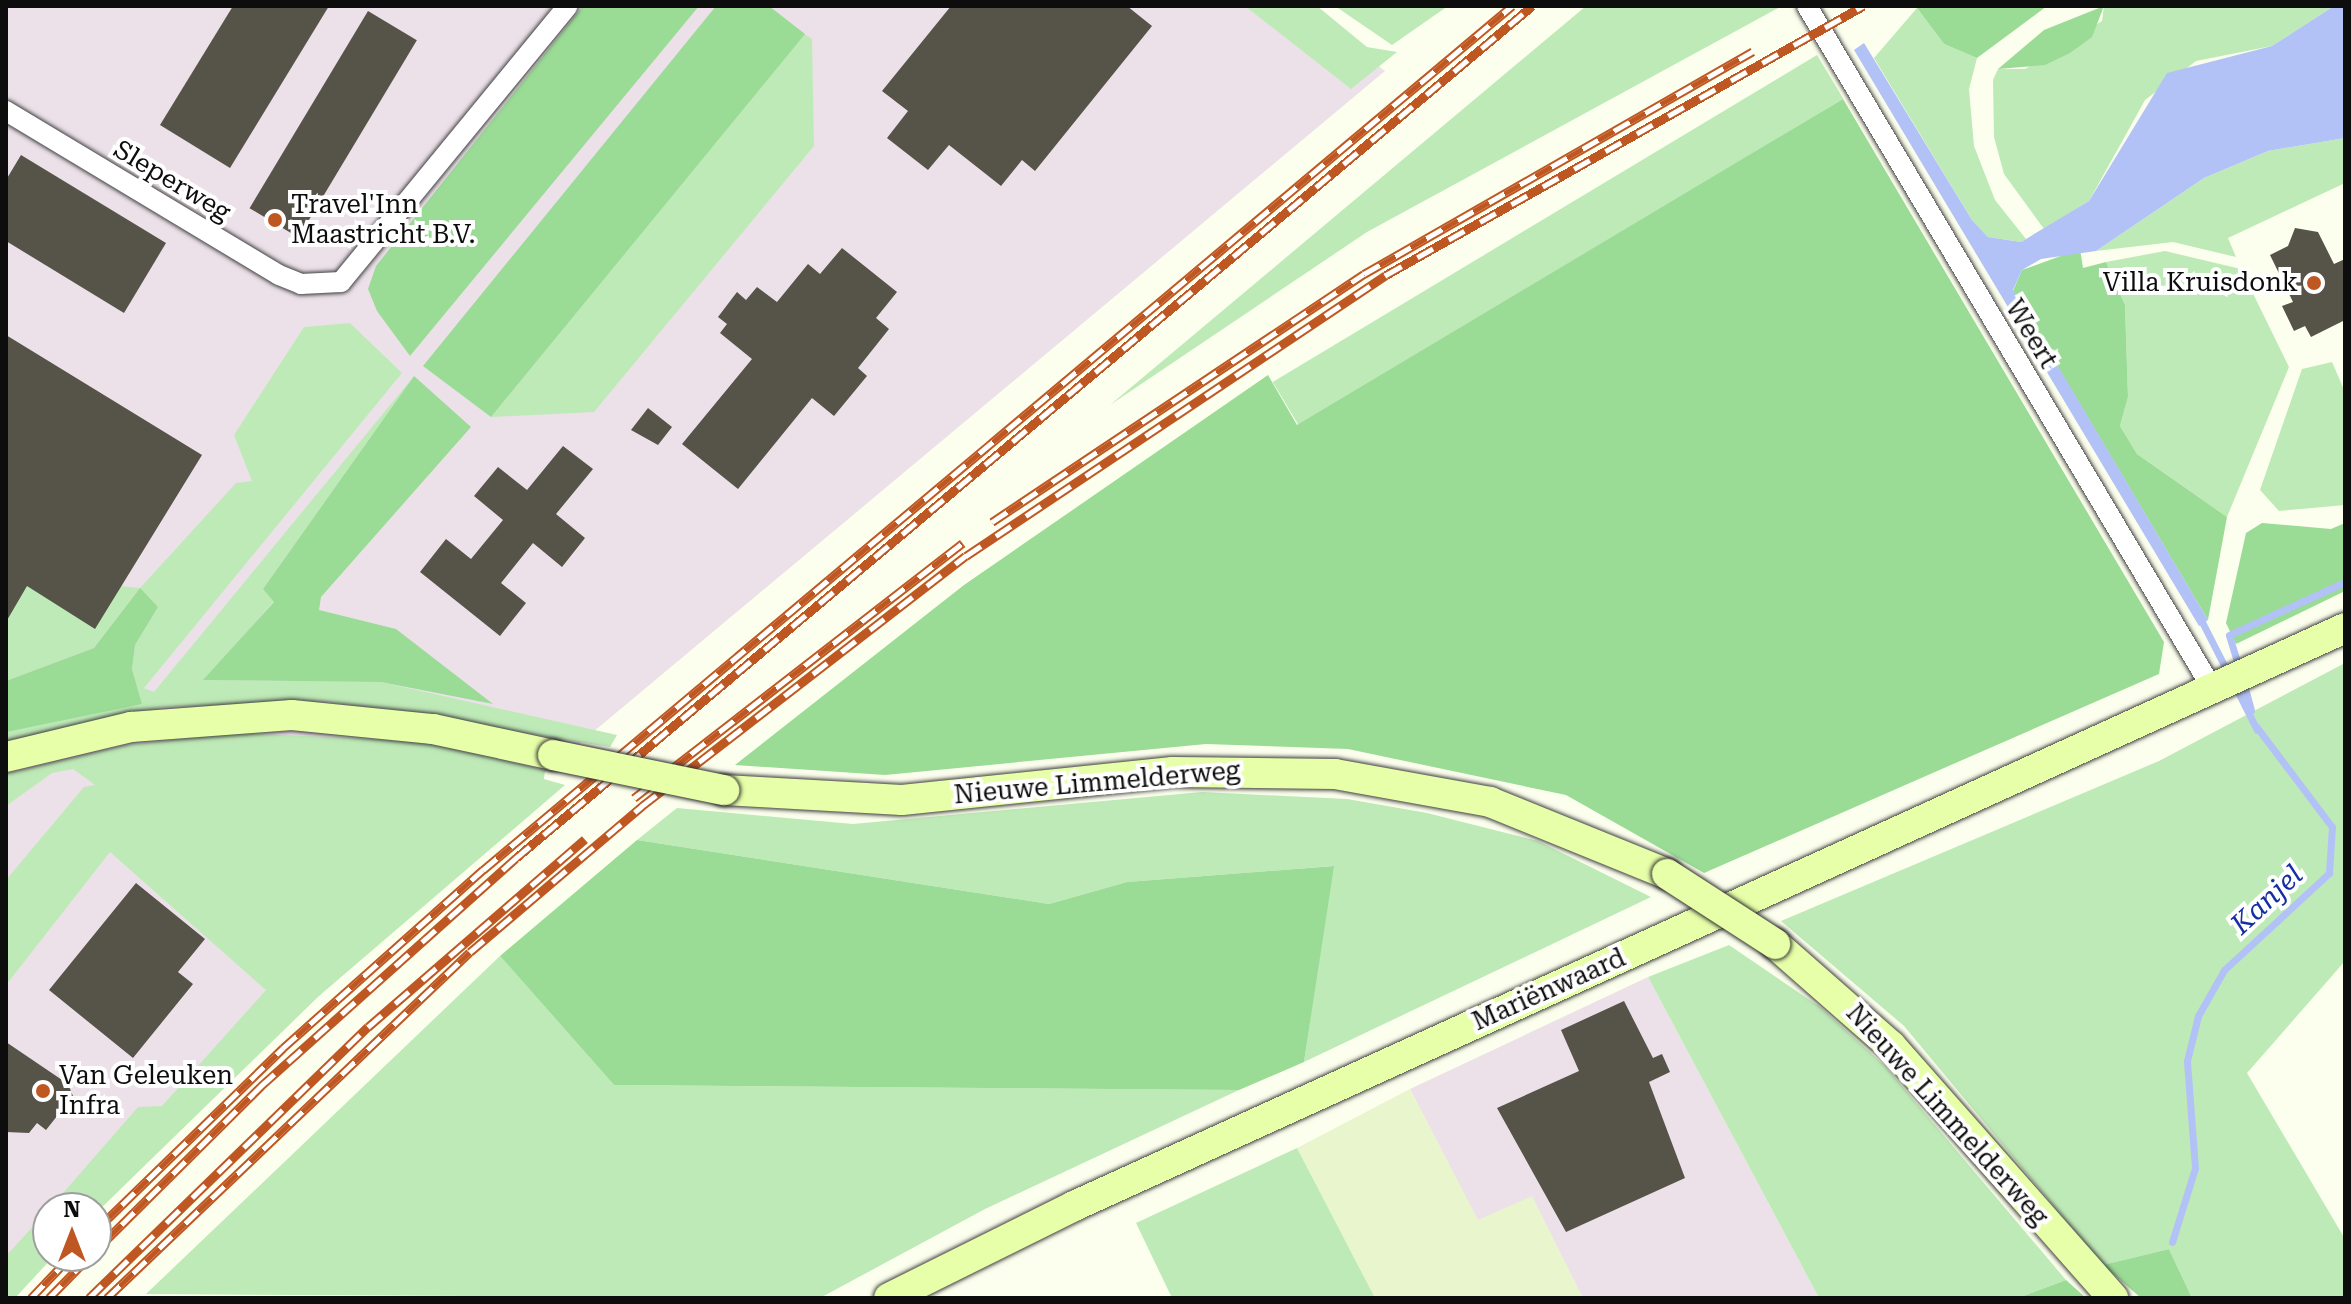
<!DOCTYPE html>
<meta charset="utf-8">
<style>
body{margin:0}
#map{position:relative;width:2351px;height:1304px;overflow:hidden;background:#fcffed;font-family:"Roboto Serif",serif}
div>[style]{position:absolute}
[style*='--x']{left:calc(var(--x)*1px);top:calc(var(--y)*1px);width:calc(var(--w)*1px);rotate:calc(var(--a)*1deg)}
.industrial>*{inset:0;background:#ece1e9}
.farmland>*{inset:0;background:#e9f5cd}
.green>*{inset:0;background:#beeab7;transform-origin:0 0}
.forest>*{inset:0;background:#9adb96}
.water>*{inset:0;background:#b2c2f7}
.stream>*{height:7px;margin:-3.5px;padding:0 3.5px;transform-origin:3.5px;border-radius:3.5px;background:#b2c2f7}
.building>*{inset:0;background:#565349;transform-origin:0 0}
.roads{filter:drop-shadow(0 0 2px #404040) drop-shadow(0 0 2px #404040)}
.street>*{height:20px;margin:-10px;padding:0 10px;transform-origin:10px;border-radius:10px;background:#fff}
.secondary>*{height:30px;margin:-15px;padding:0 15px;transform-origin:15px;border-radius:15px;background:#e7ffa8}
.rail>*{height:9px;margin-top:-4.5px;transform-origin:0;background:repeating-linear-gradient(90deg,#fff 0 18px,#bf5723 0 36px);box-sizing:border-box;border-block:2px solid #bf5723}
.bridges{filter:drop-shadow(0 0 2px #2f2f2f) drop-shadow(0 0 2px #2f2f2f)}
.secondary-bridge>*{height:30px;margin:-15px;padding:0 15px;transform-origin:15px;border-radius:15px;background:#e7ffa8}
.dots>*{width:22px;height:22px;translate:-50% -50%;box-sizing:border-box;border:4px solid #fff;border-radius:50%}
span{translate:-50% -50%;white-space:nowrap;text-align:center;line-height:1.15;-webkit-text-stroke:8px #fff;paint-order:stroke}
.street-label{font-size:26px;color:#0d0d0d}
.poi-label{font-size:26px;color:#0d0d0d}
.left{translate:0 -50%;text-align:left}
.right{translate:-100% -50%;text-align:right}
.water-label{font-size:28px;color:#152ea1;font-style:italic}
.frame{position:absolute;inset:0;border:8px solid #0d0d0d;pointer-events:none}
.north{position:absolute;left:32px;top:1192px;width:80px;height:80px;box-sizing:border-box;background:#fff;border:2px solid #9e9e9e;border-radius:50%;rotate:0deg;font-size:22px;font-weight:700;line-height:32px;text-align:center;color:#0d0d0d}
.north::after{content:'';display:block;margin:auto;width:28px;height:36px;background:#bf5723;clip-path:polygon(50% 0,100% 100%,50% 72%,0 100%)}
</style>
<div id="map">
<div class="industrial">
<div style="clip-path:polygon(6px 6px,1301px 6px,1385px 71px,308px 970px,88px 1208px,48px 1208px,48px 1252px,6px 1297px)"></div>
<div style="clip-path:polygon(1648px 977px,1819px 1298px,1583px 1298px,1530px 1199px,1478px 1221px,1410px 1089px)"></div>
</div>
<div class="farmland">
<div style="clip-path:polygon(1410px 1089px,1478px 1220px,1532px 1196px,1583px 1298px,1375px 1298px,1297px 1148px)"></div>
</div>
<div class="green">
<div style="clip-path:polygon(1245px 6px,1317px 6px,1367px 47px,1397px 52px,1351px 89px)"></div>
<div style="clip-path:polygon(1335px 6px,1448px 6px,1392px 45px)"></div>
<div style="clip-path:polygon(1586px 6px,1782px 6px,1367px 232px,1110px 405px)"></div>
<div style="clip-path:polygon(2104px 6px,2334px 6px,2272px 46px,2196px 61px,2145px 100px,2089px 201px,2044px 229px,2004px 174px,1994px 137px,1993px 80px,1998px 69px,2025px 69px,2102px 21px)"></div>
<div style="clip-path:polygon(1917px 8px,1944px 44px,1977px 58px,1969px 89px,1974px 146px,1995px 200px,2026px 239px,2021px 242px,1988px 237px,1972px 220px,1874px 58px)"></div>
<div style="clip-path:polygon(804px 34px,812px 39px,814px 146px,594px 412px,491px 417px)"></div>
<div style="left:1817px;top:55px;width:51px;height:635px;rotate:59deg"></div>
<div style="clip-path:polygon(2345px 138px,2345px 183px,2228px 238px,2236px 257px,2173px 242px,2096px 251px,2204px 178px,2268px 151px)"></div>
<div style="clip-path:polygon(2165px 251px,2241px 269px,2289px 367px,2227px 517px,2137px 454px,2120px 426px,2128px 397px,2125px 305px,2106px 262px)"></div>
<div style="clip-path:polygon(350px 323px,402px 373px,144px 688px,154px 692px,414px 376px,263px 589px,274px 601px,205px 680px,381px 682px,617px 735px,610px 747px,330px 702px,163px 707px,6px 741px,6px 732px,21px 727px,142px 704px,132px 669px,135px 645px,158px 607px,139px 589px,94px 648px,6px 681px,6px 584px,23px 576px,140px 588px,236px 483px,252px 481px,234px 435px,304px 327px)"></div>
<div style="clip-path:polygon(2332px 362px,2345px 392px,2345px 505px,2279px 511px,2260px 490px,2302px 369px)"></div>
<div style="clip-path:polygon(2345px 663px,2345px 961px,2247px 1073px,2345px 1239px,2345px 1298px,2192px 1298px,2169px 1249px,2103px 1265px,1904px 1026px,1781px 921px,2159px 761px)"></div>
<div style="clip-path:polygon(238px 733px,419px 741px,545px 770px,544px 779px,565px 785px,319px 996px,96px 1213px,50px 1208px,138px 1107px,162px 1106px,266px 990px,110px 852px,6px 985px,6px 880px,84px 787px,95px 785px,73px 769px,52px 773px,6px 806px,6px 774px,127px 745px)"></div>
<div style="clip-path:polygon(1202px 792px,1347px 799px,1427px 813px,1538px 841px,1651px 897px,1304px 1062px,1333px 866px,1127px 882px,1049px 904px,637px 840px,677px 808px,853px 824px)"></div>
<div style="clip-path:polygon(1729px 945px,1820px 1007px,1885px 1066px,2066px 1280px,2018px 1298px,1819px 1298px,1648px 977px)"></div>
<div style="clip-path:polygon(500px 956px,614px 1085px,1239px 1090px,985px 1209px,820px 1298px,146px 1294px)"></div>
<div style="clip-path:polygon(1297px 1148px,1375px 1298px,1172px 1298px,1136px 1223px)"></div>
<div style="clip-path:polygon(48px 1210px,48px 1256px,54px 1256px,15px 1298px,6px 1298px,6px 1256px)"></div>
</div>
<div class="forest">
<div style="clip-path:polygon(583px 6px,699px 6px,410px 356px,377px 311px,368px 289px,376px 266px)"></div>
<div style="clip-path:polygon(716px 6px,769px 6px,805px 34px,491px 417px,423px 366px)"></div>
<div style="clip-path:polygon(2047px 6px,1977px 58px,1944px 44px,1917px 8px)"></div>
<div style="clip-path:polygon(2104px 6px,2092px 37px,2070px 53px,2045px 65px,1998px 69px,2044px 30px)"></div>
<div style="clip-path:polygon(1843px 99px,2164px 642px,2159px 674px,1704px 873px,1566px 795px,1348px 749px,1206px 744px,885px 775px,735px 765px,964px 585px,1268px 375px,1297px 425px)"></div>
<div style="clip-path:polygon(2080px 249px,2083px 268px,2106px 262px,2125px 305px,2128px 397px,2120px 426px,2137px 454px,2227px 517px,2208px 620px,2013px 291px,2022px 270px)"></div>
<div style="clip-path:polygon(414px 376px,471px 427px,321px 597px,319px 610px,396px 629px,493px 704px,381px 682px,203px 680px,274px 602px,263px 589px)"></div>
<div style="clip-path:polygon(2262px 523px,2331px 529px,2345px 523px,2345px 591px,2236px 644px,2226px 623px,2246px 533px)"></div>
<div style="clip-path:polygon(140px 588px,158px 607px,135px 645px,132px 669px,142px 704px,6px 732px,6px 681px,94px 648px)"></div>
<div style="clip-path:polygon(637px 840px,1049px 904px,1127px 882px,1334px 866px,1304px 1062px,1239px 1090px,614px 1085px,500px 956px)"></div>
<div style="clip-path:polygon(2169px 1249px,2192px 1298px,2141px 1298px,2103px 1265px)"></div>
<div style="clip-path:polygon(2066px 1280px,2086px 1298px,2018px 1298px)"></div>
</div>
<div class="water">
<div style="clip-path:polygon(2334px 6px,2345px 6px,2345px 138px,2268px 151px,2204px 178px,2096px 251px,2041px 259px,2022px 270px,2013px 290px,2208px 620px,2199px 626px,1854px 50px,1864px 43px,1972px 220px,1988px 237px,2021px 242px,2089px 201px,2167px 73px,2272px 46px)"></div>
</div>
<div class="stream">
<div style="--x:2200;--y:618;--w:64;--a:63"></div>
<div style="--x:2239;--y:668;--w:34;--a:-107"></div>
<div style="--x:2229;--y:635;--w:128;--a:-24.6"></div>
<div style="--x:2244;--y:684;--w:27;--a:75"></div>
<div style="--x:2235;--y:686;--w:49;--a:63.4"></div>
<div style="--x:2172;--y:1242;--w:77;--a:-72.7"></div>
<div style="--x:2195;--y:1168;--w:107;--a:-94.3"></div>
<div style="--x:2187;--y:1061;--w:46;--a:-76.3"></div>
<div style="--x:2198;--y:1016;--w:53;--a:-60.5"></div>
<div style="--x:2224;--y:970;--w:143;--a:-42.7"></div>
<div style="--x:2329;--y:873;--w:46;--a:-86.3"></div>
<div style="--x:2332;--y:827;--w:126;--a:-127"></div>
</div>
<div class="building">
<div style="clip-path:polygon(233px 6px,329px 6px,230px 168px,160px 125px)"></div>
<div style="clip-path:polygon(951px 6px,1127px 6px,1152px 26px,1035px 171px,1022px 160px,1001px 186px,949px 145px,928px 170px,887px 138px,908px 111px,882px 91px)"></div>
<div style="left:368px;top:11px;width:57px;height:230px;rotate:31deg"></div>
<div style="clip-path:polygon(21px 155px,166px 243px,124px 313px,6px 241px,6px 180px)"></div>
<div style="clip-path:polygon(2295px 228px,2318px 232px,2334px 264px,2345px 259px,2345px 320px,2311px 337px,2305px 326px,2294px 331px,2282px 306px,2293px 302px,2270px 255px,2288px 246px)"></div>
<div style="clip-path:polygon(842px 248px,897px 292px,876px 318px,889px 329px,858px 368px,867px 376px,834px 416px,812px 398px,738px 489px,682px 444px,752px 359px,720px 333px,727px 324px,718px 317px,737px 292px,746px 300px,757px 287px,777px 302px,808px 264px,820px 274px)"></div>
<div style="clip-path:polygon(6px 335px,202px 455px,95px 629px,27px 586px,6px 622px)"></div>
<div style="clip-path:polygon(648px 408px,672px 427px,658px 445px,631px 430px)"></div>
<div style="clip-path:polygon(563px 446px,593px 469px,556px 514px,585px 538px,562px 567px,533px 543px,501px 583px,526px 603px,500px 636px,420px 572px,446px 539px,471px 559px,503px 520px,474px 496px,498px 467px,527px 490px)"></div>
<div style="clip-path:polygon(136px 883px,205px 939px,178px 972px,193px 984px,133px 1058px,49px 990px)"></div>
<div style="clip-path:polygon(1624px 1001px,1653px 1058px,1662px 1054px,1670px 1072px,1649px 1082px,1685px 1178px,1566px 1232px,1497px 1108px,1579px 1071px,1561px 1030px)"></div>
<div style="clip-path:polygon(6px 1042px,68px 1084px,73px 1096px,46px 1130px,37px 1123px,29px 1133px,6px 1132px)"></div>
</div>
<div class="roads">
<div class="street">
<div style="--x:1807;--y:6;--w:793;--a:59.3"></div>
<div style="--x:6;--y:111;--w:318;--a:31"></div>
<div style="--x:279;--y:275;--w:24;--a:22"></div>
<div style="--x:301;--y:284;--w:40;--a:-2.9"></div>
<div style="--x:341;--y:282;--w:357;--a:-50.6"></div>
</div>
<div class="secondary">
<div style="--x:6;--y:757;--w:129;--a:-13.5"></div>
<div style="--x:131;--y:727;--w:161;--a:-4.3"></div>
<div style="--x:292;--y:715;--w:142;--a:5.7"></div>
<div style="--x:433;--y:729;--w:123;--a:12.2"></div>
<div style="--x:724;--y:790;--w:178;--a:3.2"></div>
<div style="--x:902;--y:800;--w:272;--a:-5.9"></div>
<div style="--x:1173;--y:772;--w:162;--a:0.7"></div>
<div style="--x:1335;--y:774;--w:158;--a:10.2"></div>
<div style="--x:1490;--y:802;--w:191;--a:22.1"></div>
<div style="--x:1775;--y:944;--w:154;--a:41.3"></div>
<div style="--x:1891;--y:1046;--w:336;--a:48.6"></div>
<div style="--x:889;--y:1298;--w:207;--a:-26.4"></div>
<div style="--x:1074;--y:1206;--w:1396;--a:-24.45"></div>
</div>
</div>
<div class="rail">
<div style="--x:992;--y:522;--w:447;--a:-33.7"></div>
<div style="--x:1364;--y:274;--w:448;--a:-29.8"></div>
<div style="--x:634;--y:798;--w:416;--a:-37.8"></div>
<div style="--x:96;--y:1230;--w:261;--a:-44.2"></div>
<div style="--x:283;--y:1048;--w:268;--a:-41.7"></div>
<div style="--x:483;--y:870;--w:1344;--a:-40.02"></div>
<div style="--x:96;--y:1250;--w:233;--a:-44.8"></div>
<div style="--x:261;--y:1086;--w:342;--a:-41.8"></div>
<div style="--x:516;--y:858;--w:1326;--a:-39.98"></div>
<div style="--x:31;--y:1298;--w:58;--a:-46.4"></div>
<div style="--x:49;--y:1298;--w:59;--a:-45.7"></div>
<div style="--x:89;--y:1298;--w:389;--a:-44.2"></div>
<div style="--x:368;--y:1027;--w:287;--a:-40.9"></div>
<div style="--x:107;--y:1298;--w:501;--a:-43.63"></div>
<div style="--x:470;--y:952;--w:226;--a:-40.3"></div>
<div style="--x:642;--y:806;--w:409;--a:-37.7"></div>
<div style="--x:966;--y:556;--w:505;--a:-33.78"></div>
<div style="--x:1386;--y:275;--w:548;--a:-29.42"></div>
</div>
<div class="bridges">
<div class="secondary-bridge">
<div style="--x:553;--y:755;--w:175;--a:11.6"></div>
<div style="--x:1667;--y:874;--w:129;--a:32.9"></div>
</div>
</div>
<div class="dots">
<div style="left:275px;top:220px;background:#bf5723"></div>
<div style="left:2314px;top:283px;background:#bf5723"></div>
<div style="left:43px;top:1091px;background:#bf5723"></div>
</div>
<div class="street-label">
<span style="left:172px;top:181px;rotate:31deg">Sleperweg</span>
<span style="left:2031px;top:334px;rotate:59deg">Weert</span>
<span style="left:1097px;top:783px;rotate:-5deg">Nieuwe Limmelderweg</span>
<span style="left:1549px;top:990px;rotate:-24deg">Mariënwaard</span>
<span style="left:1947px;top:1115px;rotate:48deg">Nieuwe Limmelderweg</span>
</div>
<div class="poi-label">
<span class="left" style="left:291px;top:220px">Travel'Inn<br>Maastricht B.V.</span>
<span class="right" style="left:2298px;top:283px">Villa Kruisdonk</span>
<span class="left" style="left:59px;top:1091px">Van Geleuken<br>Infra</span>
</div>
<div class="water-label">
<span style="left:2267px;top:900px;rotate:-43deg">Kanjel</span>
</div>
<div class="frame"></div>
<div class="north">N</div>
</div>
